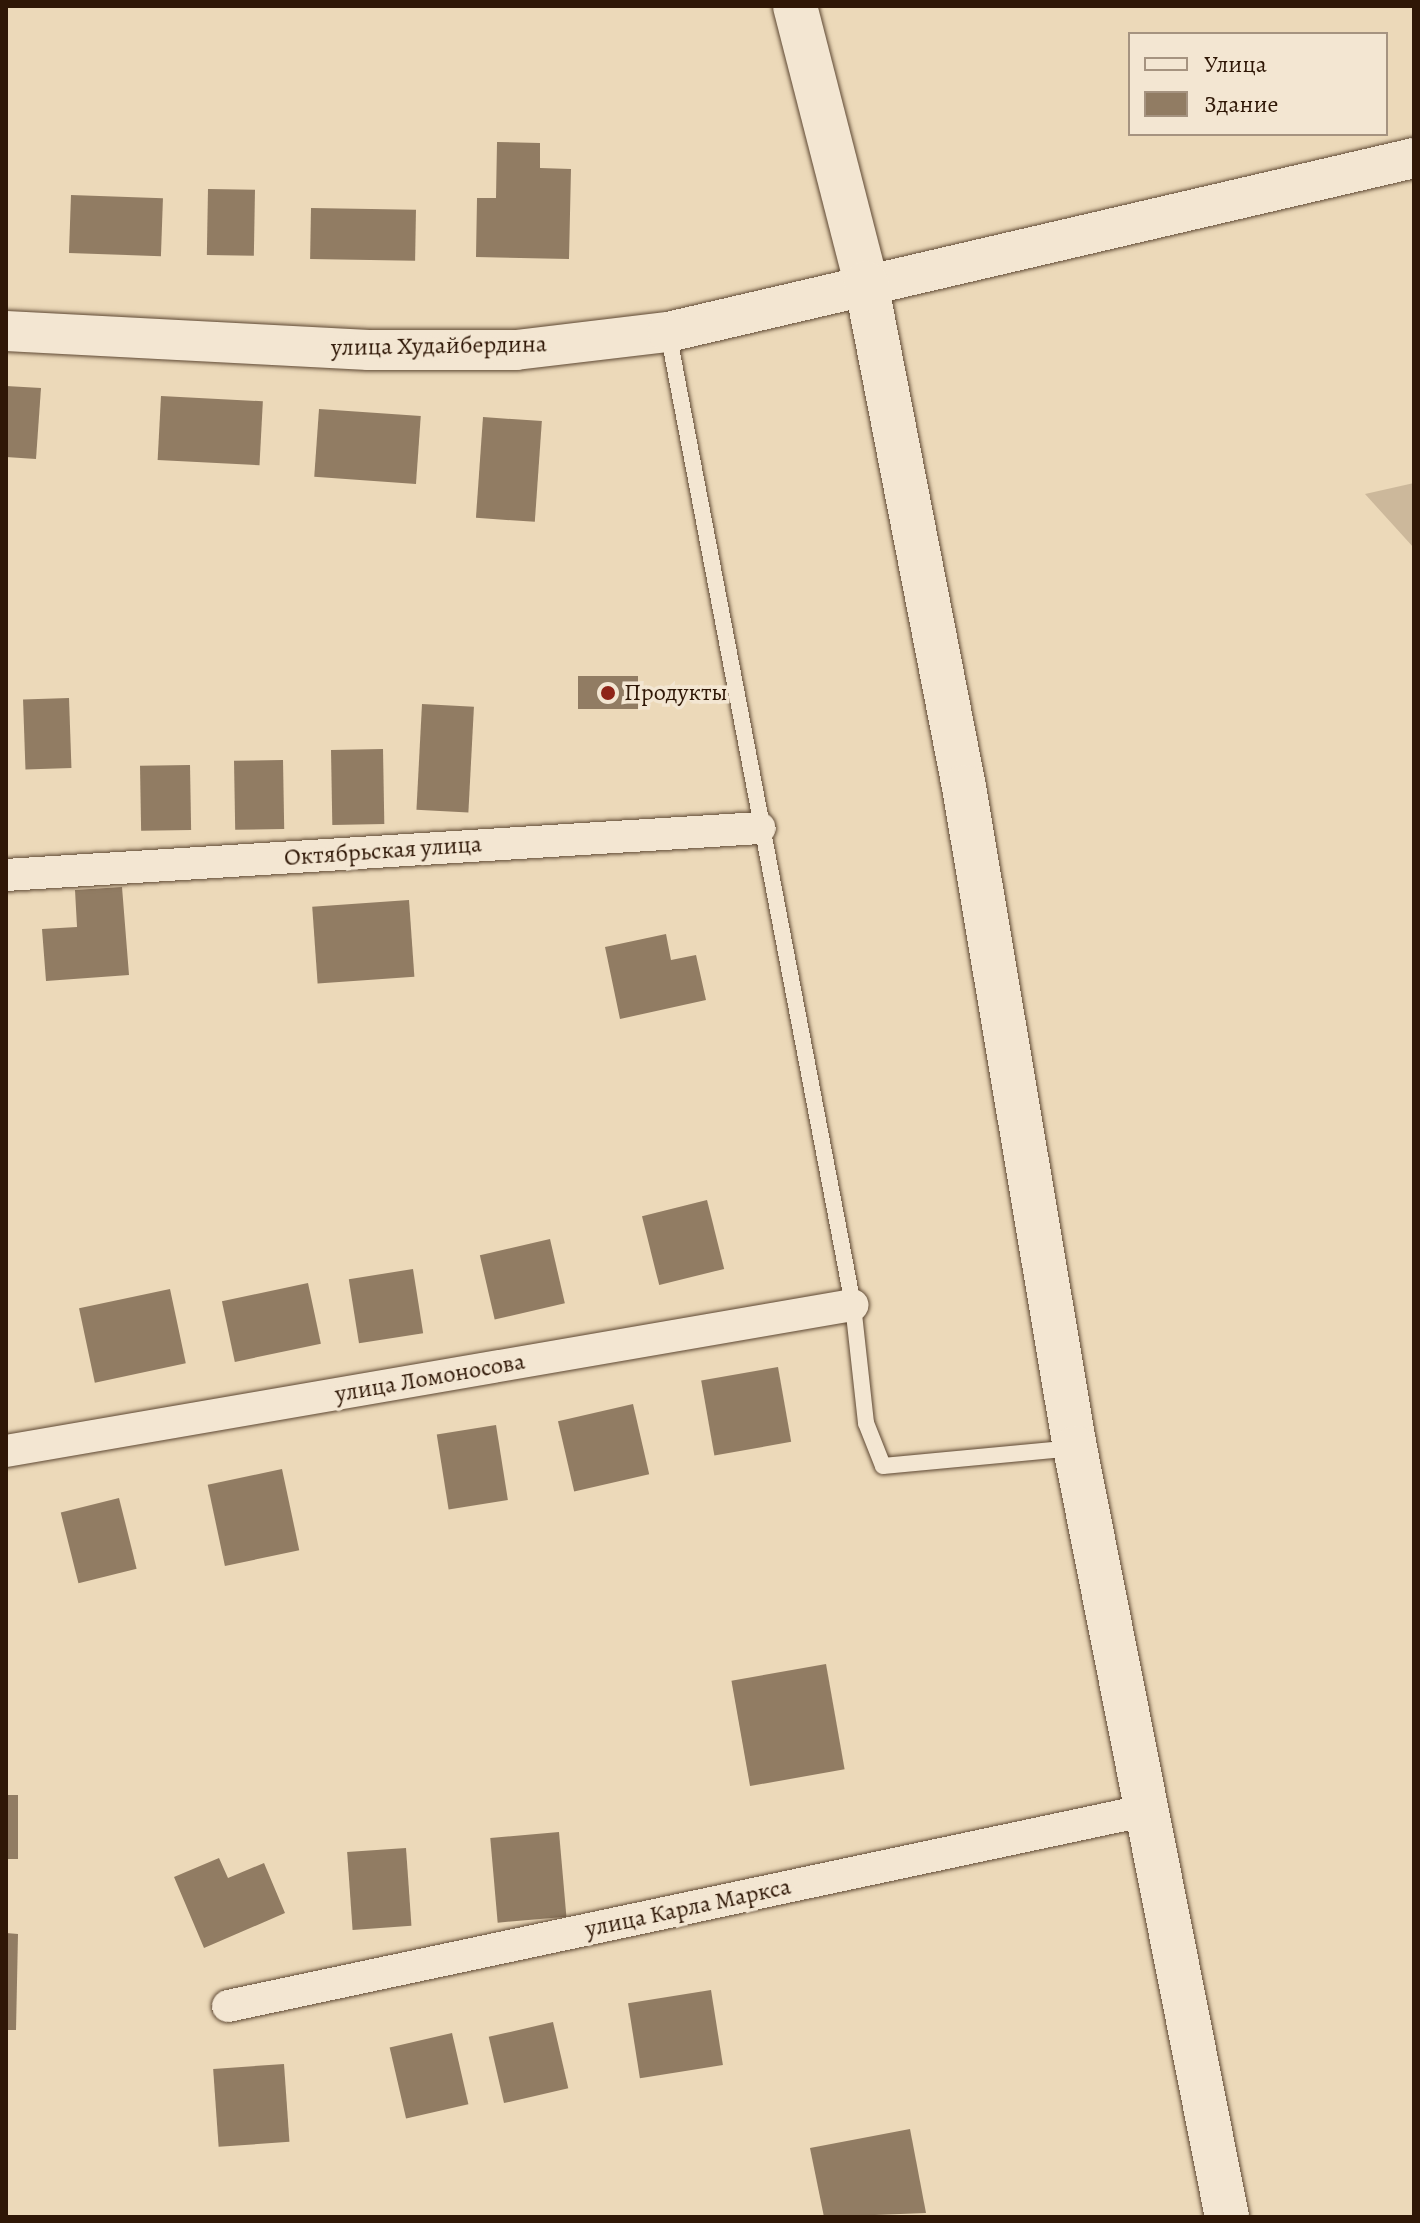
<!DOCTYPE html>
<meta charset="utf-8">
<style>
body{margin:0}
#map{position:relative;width:1420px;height:2223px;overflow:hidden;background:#ecd9b9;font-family:Alegreya,serif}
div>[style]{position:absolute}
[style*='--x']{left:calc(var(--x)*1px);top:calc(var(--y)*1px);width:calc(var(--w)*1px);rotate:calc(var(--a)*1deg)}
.green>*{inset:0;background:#ccb89b}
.building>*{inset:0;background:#917c63;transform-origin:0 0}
.roads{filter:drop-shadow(0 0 2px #5e4833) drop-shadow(0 0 2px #5e4833)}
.service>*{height:16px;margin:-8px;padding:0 8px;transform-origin:8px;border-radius:8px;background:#f3e6d2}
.minor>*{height:32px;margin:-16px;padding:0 16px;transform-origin:16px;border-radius:16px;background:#f3e6d2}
.tertiary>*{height:40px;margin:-20px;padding:0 20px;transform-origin:20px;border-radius:20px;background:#f3e6d2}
.secondary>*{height:44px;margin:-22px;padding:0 22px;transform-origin:22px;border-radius:22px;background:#f3e6d2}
.dots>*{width:22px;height:22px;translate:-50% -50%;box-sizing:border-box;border:4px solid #f3e6d2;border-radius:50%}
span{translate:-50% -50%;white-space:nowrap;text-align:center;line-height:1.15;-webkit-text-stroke:7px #f3e6d2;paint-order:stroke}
.street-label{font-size:24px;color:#2f1706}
.poi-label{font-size:24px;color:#2f1706}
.left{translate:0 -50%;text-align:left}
.frame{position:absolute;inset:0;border:8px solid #2f1706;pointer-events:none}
.legend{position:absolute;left:1128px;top:32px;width:260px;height:104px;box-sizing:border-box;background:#f3e6d2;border:2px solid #a59380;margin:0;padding:10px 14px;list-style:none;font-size:24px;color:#2f1706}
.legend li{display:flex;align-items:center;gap:16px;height:40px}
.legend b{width:40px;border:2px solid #a59380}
</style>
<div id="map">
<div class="green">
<div style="clip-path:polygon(1414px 483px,1414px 548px,1365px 494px)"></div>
</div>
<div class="building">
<div style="clip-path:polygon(497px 142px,540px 143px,540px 168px,571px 169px,569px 259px,476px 257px,477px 198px,496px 198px)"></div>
<div style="left:208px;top:189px;width:47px;height:66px;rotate:1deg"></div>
<div style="left:71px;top:195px;width:92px;height:58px;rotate:2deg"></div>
<div style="left:311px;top:208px;width:105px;height:51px;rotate:1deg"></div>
<div style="clip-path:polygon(6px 386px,41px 388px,36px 459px,6px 457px)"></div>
<div style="left:161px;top:396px;width:102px;height:64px;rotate:3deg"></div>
<div style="left:319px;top:409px;width:102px;height:68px;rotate:4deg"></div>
<div style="left:483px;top:417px;width:59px;height:101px;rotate:4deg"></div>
<div style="left:578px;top:676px;width:60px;height:33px"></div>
<div style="left:69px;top:698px;width:70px;height:46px;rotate:88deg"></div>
<div style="left:422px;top:704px;width:52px;height:106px;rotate:3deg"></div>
<div style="left:383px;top:749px;width:75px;height:52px;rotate:89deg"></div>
<div style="left:283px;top:760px;width:69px;height:49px;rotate:89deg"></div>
<div style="left:190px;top:765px;width:65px;height:50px;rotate:89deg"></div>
<div style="clip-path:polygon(122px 887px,129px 975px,46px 981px,42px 929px,77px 927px,75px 890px)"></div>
<div style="left:409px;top:900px;width:77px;height:97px;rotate:86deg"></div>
<div style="clip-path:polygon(666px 934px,671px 960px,696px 955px,706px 1000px,620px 1019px,605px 947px)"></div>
<div style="left:707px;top:1200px;width:71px;height:67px;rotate:76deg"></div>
<div style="left:550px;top:1239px;width:66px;height:72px;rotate:77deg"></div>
<div style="left:413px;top:1269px;width:65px;height:65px;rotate:81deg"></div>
<div style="left:308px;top:1283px;width:62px;height:88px;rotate:78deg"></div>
<div style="left:170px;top:1289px;width:76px;height:93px;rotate:78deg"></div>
<div style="left:778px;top:1367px;width:76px;height:78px;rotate:80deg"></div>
<div style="left:633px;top:1404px;width:72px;height:77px;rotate:77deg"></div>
<div style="left:496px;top:1425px;width:76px;height:60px;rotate:81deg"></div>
<div style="left:282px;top:1469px;width:83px;height:76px;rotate:78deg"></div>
<div style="left:119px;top:1498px;width:73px;height:60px;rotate:76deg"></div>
<div style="left:826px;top:1664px;width:107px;height:96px;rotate:80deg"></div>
<div style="left:6px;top:1795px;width:12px;height:64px"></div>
<div style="left:559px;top:1832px;width:85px;height:69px;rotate:85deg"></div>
<div style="left:406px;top:1848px;width:78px;height:59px;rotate:86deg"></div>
<div style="clip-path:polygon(219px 1858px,228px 1878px,264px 1863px,285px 1913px,204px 1948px,174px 1877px)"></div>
<div style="clip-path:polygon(6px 1933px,18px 1934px,16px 2030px,6px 2030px)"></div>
<div style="left:711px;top:1990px;width:76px;height:84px;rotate:81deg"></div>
<div style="left:553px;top:2022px;width:68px;height:66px;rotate:77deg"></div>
<div style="left:452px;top:2033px;width:73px;height:64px;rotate:77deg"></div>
<div style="left:284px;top:2064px;width:78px;height:71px;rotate:86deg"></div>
<div style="clip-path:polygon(910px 2129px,926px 2213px,824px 2217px,810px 2148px)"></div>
</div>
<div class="roads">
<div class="service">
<div style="--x:668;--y:332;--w:990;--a:79.23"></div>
<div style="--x:853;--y:1305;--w:119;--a:83.7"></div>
<div style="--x:866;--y:1423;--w:46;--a:68.4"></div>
<div style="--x:883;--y:1466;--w:192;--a:-5.4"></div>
</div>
<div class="minor">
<div style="--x:6;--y:875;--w:755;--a:-3.57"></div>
<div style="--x:6;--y:1451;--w:859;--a:-9.78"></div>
<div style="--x:228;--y:2006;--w:941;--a:-12.03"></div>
</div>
<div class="tertiary">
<div style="--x:6;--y:331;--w:363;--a:3"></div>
<div style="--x:369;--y:350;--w:147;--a:0"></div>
<div style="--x:516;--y:350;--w:153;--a:-6.8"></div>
<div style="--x:668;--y:332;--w:766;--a:-13.13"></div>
</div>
<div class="secondary">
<div style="--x:795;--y:6;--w:286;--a:75.6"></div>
<div style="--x:866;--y:283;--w:513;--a:79"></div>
<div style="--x:964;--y:787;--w:670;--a:80.47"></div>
<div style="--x:1075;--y:1448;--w:784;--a:78.82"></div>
</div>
</div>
<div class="dots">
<div style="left:608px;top:693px;background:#8f2418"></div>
</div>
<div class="street-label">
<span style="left:439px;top:346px;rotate:-1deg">улица Худайбердина</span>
<span style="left:383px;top:851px;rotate:-4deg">Октябрьская улица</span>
<span style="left:430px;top:1378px;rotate:-10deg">улица Ломоносова</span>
<span style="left:688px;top:1908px;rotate:-12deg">улица Карла Маркса</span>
</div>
<div class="poi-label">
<span class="left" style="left:624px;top:693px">Продукты</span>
</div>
<div class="frame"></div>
<ul class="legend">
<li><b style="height:10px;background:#f3e6d2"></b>Улица</li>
<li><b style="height:22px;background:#917c63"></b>Здание</li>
</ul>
</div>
